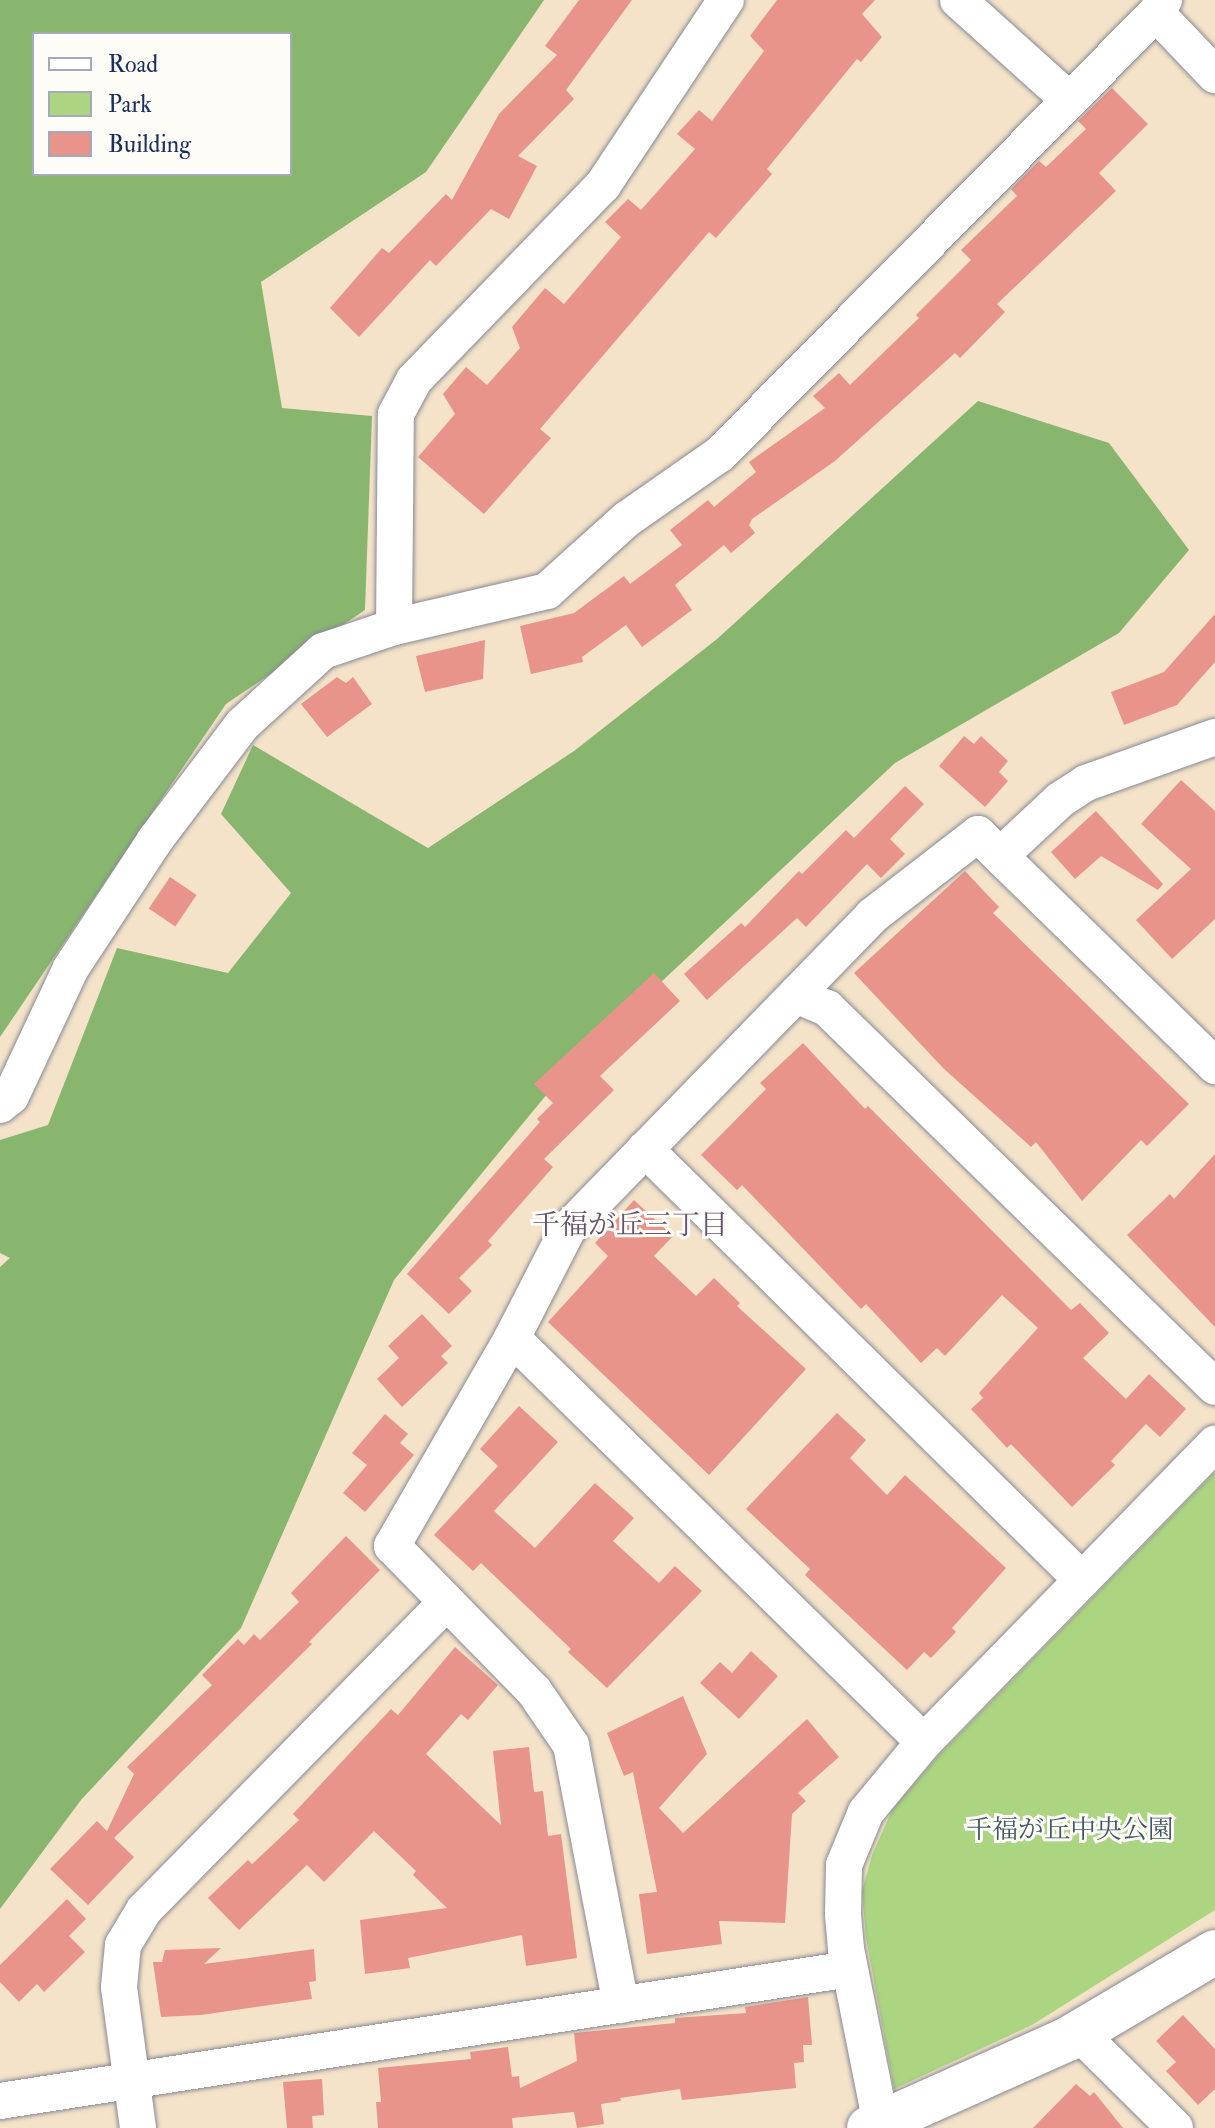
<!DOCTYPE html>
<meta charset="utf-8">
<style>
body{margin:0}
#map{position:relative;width:1215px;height:2128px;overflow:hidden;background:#f4e3c9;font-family:"IM FELL Double Pica","Noto Serif JP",serif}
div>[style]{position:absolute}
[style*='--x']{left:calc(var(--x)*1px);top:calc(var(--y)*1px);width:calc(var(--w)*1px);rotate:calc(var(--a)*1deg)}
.green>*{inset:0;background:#acd581}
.forest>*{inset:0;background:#89b66f}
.building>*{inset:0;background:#e9948a;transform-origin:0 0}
.roads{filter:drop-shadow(0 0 2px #888994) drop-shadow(0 0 2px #888994)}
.street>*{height:36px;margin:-18px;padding:0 18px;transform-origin:18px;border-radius:18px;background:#fff}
.secondary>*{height:44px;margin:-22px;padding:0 22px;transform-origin:22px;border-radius:22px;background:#fff}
span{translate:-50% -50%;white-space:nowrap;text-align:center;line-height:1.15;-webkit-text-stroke:6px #fdfcf7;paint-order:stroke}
.park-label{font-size:26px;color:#3f5867}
.neighbourhood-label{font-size:28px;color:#63526d}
.legend{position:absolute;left:32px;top:32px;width:260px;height:144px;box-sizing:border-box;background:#fdfcf7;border:2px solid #a3aaba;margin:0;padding:10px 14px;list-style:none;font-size:24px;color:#1b2f5e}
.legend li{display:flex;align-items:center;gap:16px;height:40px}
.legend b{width:40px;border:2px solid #a3aaba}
</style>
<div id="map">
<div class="green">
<div style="clip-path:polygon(1215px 1472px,1215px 1910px,1032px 2025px,894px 2089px,866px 1938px,862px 1891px,872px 1855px,892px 1810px,935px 1759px)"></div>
</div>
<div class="forest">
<div style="clip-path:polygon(evenodd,0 0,544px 0,426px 172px,261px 282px,282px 408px,372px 416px,365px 610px,226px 704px,0 1037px,0 0,34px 34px,290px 34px,290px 174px,34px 174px,34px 34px)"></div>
<div style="clip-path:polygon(978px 401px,1109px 443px,1189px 550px,1119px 633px,895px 763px,566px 1071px,394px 1280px,241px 1628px,81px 1800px,0 1909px,0 1267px,10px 1258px,0 1253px,0 1140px,48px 1125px,117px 948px,228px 973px,291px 893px,221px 814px,253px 745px,428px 848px,574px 751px,717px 639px)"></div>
</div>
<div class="building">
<div style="clip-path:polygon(579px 0,632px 0,566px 90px,574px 99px,518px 156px,537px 166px,509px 219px,491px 209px,436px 266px,430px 260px,359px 337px,330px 308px,382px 248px,389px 253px,446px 194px,452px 200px,499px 114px,557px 55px,545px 46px)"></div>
<div style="clip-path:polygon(777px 0,875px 0,862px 14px,882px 37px,861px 62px,857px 59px,767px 169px,772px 174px,716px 238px,709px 232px,540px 429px,551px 438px,484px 514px,418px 457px,455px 414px,443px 394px,466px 367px,487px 385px,520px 348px,512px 327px,545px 288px,564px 304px,621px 237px,605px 222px,628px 199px,641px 210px,695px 149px,677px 134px,699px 110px,712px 121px,764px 51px,750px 36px)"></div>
<div style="clip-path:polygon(1112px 88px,1148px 124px,1099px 173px,1116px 191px,997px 304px,1005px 312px,960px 358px,955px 353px,835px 461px,752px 519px,749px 525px,755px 533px,731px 553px,724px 545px,675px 585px,692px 610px,642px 647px,626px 625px,582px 657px,583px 662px,531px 674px,520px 626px,574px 613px,624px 576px,630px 584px,682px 545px,670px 530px,708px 500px,714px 507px,756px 472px,749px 462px,825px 408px,813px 396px,839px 373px,850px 385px,919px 318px,916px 315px,971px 260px,961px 250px,1017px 196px,1011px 189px,1039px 161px,1046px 167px,1086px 129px,1078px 121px)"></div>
<div style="clip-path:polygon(1215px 614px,1215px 662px,1177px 705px,1124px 725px,1111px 692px,1164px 672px)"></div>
<div style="clip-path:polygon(485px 640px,483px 679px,425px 692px,416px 656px)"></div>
<div style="clip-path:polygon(337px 677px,346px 683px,353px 677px,372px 704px,327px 737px,301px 704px)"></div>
<div style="clip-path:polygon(964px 736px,974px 744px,981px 736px,1008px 761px,999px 772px,1008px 781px,985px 807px,939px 766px)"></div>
<div style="clip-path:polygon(1181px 780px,1215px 811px,1215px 919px,1172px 959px,1136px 920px,1191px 869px,1141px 824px)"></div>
<div style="clip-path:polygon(905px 786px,924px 804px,890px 839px,905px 854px,881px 878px,867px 864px,806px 927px,797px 918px,707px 1000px,684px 974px,741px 923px,745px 927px,799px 871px,802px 874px,846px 830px,854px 838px)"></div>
<div style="clip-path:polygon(1096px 811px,1163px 884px,1158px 890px,1101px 856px,1075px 879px,1051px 852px)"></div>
<div style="clip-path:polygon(965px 871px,999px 907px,993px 913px,1189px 1104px,1147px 1146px,1141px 1140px,1082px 1201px,1036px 1142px,1031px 1147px,943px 1068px,854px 973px)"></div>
<div style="left:170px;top:877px;width:32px;height:38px;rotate:34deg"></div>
<div style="clip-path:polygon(654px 973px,680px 1001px,600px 1076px,614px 1090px,544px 1159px,553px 1167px,488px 1241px,492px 1245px,459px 1278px,472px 1291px,449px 1314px,407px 1274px,540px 1122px,537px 1119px,553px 1103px,534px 1084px)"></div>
<div style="clip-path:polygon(803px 1043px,865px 1109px,868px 1106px,1071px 1310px,1080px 1303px,1109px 1333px,1083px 1358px,1126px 1399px,1149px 1374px,1186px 1409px,1160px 1437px,1146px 1424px,1111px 1461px,1115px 1465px,1072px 1507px,1011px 1444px,1007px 1448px,971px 1409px,983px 1398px,979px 1393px,1038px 1328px,1002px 1295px,945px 1356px,937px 1348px,921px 1363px,866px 1304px,861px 1309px,742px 1185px,737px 1190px,701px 1155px,766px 1089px,760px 1083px)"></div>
<div style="clip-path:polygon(1215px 1154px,1215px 1327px,1127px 1235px,1170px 1194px,1174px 1199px)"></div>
<div style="clip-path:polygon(634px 1200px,673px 1236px,654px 1256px,696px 1296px,714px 1278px,740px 1303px,737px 1306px,806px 1369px,709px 1475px,548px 1322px,608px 1256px,595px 1243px)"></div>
<div style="clip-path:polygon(422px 1314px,452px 1346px,441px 1356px,448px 1363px,402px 1407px,377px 1379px,399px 1358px,388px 1346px)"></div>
<div style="clip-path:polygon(519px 1406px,558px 1442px,494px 1511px,535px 1548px,595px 1483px,634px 1518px,613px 1541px,659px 1583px,675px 1566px,702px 1591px,607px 1688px,568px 1652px,571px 1649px,481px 1563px,473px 1571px,434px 1535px,498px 1466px,480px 1449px)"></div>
<div style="clip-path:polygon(837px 1413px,866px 1440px,850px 1458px,887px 1495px,905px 1475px,1006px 1568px,952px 1628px,956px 1632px,931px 1658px,924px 1652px,907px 1670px,805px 1575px,810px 1569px,746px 1509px)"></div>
<div style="clip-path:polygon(385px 1414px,408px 1434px,400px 1443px,414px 1455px,365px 1512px,343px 1493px,367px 1465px,352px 1453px)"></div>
<div style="clip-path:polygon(346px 1536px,380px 1570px,309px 1642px,312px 1644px,114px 1838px,134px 1857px,88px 1905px,50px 1869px,97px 1821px,107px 1831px,134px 1774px,127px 1767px,212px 1685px,202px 1675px,238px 1639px,244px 1645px,254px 1634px,260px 1640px,299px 1602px,291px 1593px)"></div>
<div style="clip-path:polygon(455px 1647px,498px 1685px,468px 1720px,461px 1714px,426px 1754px,501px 1825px,493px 1751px,529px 1747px,534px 1792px,543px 1791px,548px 1836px,561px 1834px,577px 1958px,526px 1966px,522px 1935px,408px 1958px,410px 1968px,365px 1974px,360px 1920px,447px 1908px,413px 1875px,416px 1871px,374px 1831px,324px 1882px,307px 1865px,239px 1930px,208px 1898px,248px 1860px,252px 1864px,299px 1820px,293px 1814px,391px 1709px,398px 1715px)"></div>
<div style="clip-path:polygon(751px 1651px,778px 1676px,739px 1719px,700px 1683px,720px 1662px,732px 1673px)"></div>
<div style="clip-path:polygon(683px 1696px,707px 1754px,659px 1808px,683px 1833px,807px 1719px,839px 1757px,798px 1793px,806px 1801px,792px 1814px,785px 1923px,719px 1921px,722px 1944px,647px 1954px,639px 1894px,657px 1892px,633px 1772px,624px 1776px,607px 1733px)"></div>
<div style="clip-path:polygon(67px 1899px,86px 1919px,69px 1936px,85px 1952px,44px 1992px,37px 1984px,19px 2002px,0 1982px,0 1965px)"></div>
<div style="clip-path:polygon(221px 1948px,204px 1964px,314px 1949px,316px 1981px,309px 1982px,312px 1999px,201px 2015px,161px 2017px,153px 1962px,162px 1962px,165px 1950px)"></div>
<div style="clip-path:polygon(808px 1997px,812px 2045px,803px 2045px,804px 2062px,794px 2063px,796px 2088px,682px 2100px,680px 2089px,620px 2098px,621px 2101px,601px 2104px,604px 2124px,577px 2128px,574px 2112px,512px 2118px,513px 2128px,378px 2128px,376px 2102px,381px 2102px,378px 2068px,471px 2059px,470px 2052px,508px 2047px,512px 2077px,519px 2076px,520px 2088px,577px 2061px,574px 2033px,675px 2023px,675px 2018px,746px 2013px,745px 2007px)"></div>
<div style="clip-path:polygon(1183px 2015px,1215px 2049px,1215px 2089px,1198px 2105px,1166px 2071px,1176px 2062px,1156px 2041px)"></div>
<div style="clip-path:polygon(322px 2079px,324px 2115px,312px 2116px,313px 2128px,287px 2128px,283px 2082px)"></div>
<div style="clip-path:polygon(1076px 2084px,1090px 2096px,1094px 2092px,1123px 2128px,1033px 2128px)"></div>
</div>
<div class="roads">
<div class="street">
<div style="--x:958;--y:0;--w:149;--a:42"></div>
<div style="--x:1164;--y:0;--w:15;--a:122"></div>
<div style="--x:1156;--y:13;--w:86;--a:46.4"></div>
<div style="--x:394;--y:627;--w:213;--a:-89.5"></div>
<div style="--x:396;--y:414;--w:38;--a:-62"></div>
<div style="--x:414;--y:380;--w:272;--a:-45.9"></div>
<div style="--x:603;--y:185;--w:222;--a:-56.4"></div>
<div style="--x:1215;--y:737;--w:137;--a:160.4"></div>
<div style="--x:1086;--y:783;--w:31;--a:147"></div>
<div style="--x:1060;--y:800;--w:82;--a:137"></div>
<div style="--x:1000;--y:856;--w:301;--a:44.3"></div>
<div style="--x:796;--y:995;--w:34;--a:23"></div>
<div style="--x:827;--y:1008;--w:542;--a:44.33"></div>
<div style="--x:0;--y:1105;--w:14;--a:-39"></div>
<div style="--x:11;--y:1096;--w:141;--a:-64.9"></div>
<div style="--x:71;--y:968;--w:153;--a:-56.7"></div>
<div style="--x:155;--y:840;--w:144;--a:-52.9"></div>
<div style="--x:242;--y:725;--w:110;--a:-42.4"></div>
<div style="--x:323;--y:651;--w:75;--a:-18.7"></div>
<div style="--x:394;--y:627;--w:157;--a:-13.2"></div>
<div style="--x:547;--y:591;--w:108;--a:-42"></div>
<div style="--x:627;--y:519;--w:113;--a:-35"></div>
<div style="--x:720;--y:454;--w:620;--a:-45.33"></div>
<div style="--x:645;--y:1149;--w:614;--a:44.6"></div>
<div style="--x:512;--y:1338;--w:577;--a:44.44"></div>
<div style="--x:621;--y:2005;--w:265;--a:-100.9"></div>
<div style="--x:571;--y:1745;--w:65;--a:-124.4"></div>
<div style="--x:534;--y:1691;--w:203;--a:-134.4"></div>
<div style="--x:392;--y:1546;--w:240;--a:-60"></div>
<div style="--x:512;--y:1338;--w:123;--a:-62.8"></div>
<div style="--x:568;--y:1229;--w:436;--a:-45.8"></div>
<div style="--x:872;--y:916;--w:134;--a:-37.7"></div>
<div style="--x:978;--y:834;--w:31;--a:45"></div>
<div style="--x:1079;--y:2033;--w:135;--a:44.7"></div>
<div style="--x:0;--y:2101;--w:860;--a:-8.83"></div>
<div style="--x:138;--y:2128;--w:142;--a:-97.7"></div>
<div style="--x:119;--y:1987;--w:42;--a:-84.6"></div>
<div style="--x:123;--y:1945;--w:41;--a:-59"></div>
<div style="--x:144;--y:1910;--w:432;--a:-45.5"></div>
<div style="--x:885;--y:2128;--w:6;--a:-135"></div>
<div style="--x:881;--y:2124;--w:178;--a:-101.3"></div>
<div style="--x:846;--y:1949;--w:35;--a:-95"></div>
<div style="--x:843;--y:1914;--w:49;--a:-88.8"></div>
<div style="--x:844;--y:1865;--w:57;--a:-67.5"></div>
<div style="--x:866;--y:1812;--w:91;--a:-50.4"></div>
<div style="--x:924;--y:1742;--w:417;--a:-45.7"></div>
</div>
<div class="secondary">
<div style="--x:869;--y:2128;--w:218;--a:-24.1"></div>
<div style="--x:1068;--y:2039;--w:171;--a:-30.6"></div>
</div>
</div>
<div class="park-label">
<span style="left:1070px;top:1831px">千福が丘中央公園</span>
</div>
<div class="neighbourhood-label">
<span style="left:630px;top:1226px">千福が丘三丁目</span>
</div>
<ul class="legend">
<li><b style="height:10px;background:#fff"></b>Road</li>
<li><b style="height:22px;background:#acd581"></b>Park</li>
<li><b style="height:22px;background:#e9948a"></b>Building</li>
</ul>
</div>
